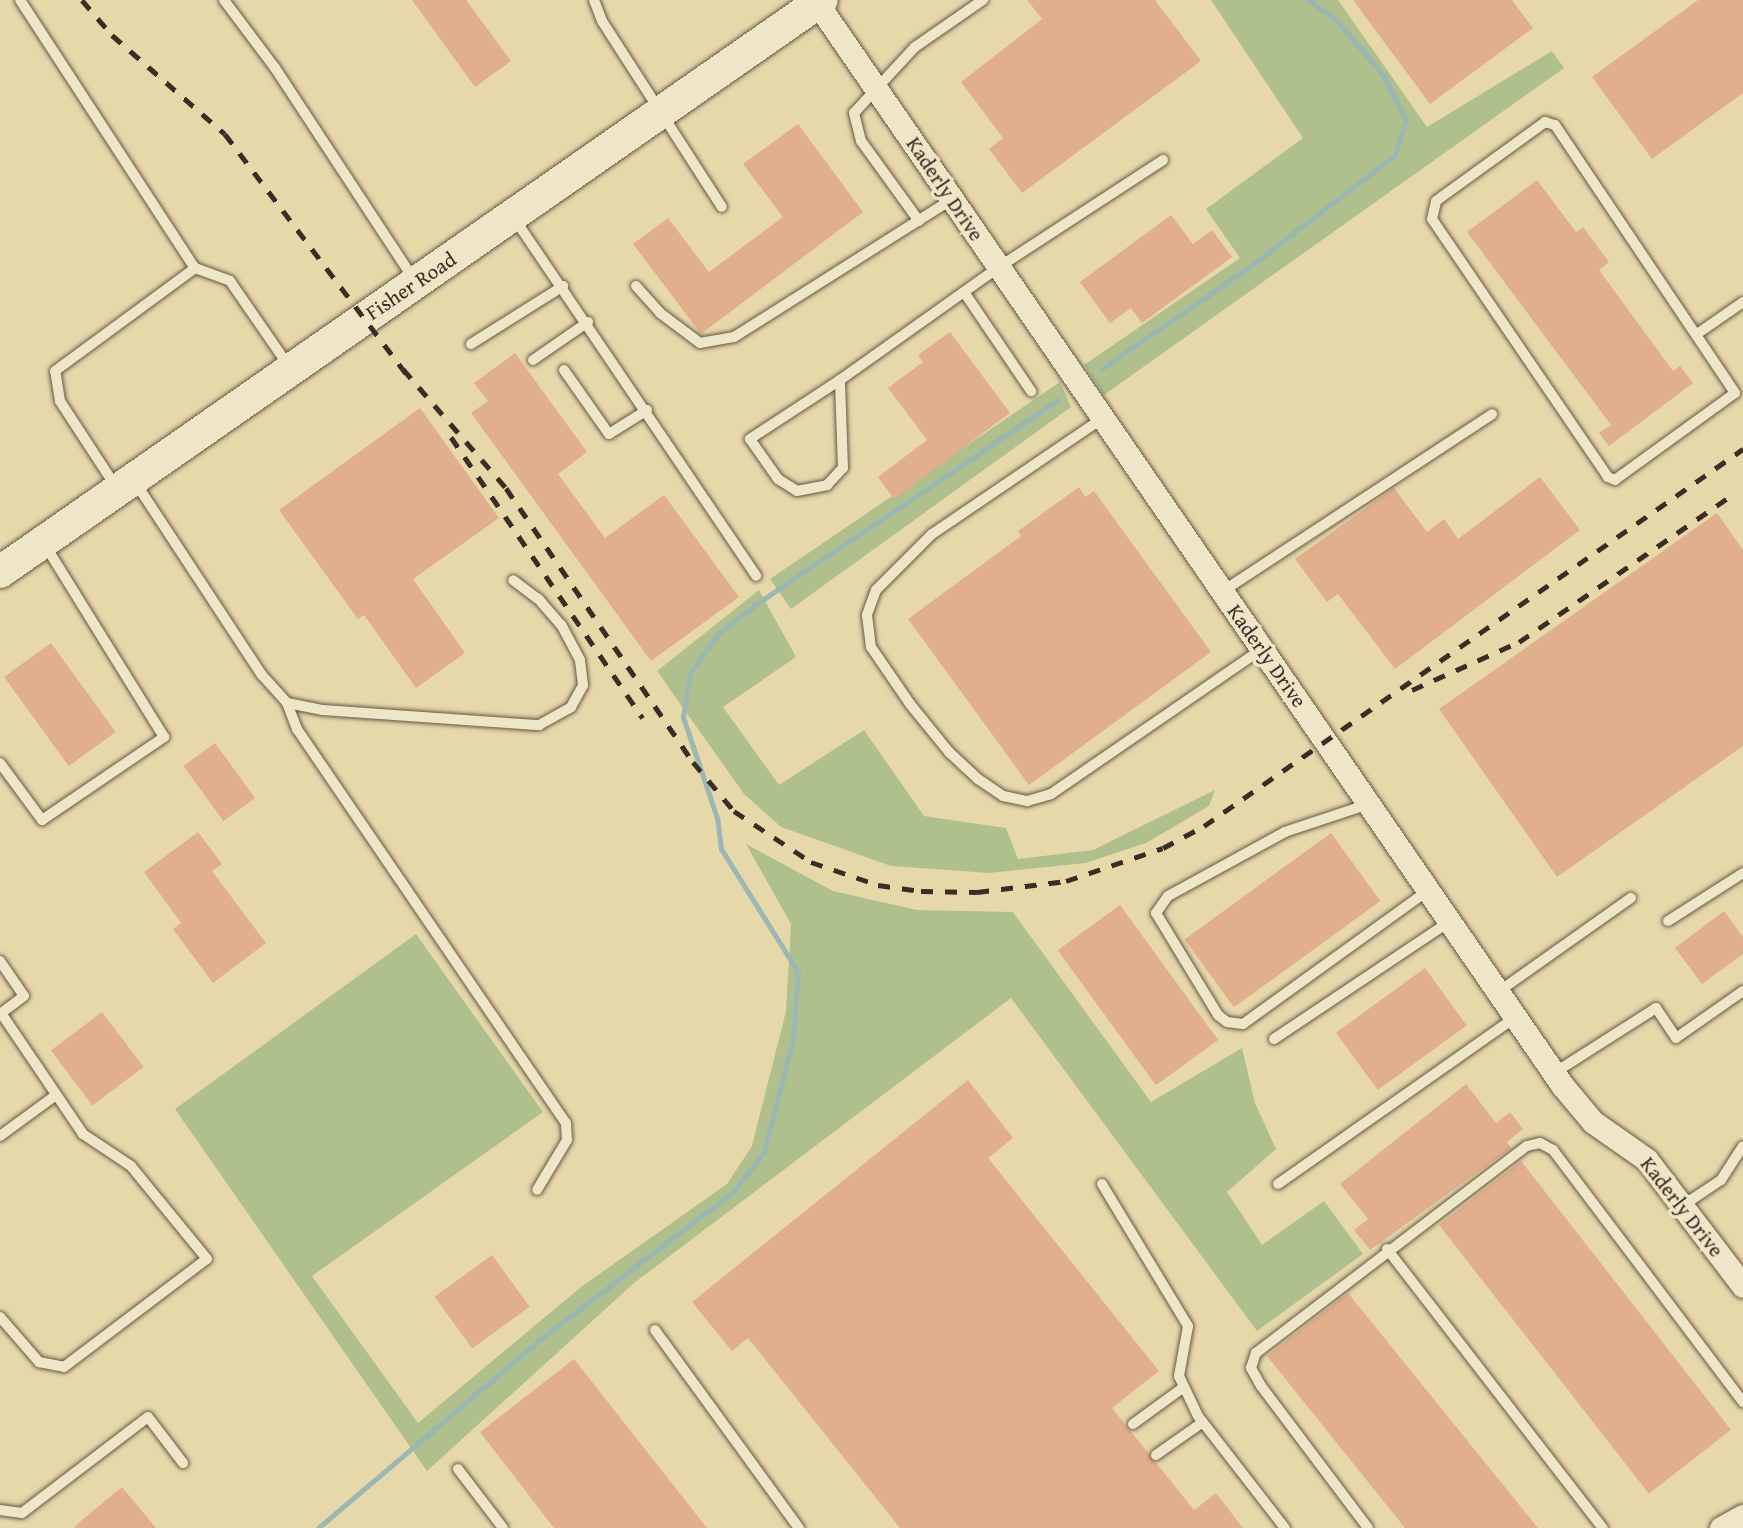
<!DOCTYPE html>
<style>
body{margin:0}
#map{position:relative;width:1743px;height:1528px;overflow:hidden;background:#e7d8aa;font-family:"Gentium Book Plus",serif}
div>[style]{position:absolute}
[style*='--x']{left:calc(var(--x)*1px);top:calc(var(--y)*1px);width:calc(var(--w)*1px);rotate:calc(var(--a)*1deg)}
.green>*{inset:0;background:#afc08d}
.stream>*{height:5px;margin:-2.5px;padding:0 2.5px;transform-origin:2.5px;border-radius:2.5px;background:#9bb7b4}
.building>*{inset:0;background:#e1af8b;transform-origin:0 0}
.roads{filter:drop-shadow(0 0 2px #665846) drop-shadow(0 0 2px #665846)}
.service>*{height:10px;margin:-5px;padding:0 5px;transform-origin:5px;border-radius:5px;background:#efe6c8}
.minor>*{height:23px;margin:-11.5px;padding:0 11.5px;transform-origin:11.5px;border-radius:11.5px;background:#efe6c8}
.secondary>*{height:32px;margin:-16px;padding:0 16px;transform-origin:16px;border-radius:16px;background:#efe6c8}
.rail>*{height:5px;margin-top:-2.5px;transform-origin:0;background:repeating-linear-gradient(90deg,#3b2d25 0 12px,transparent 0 24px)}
span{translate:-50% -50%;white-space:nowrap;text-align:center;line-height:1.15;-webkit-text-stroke:7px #efe6c8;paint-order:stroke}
.street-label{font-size:21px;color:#3b2d25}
</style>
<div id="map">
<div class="green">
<div style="clip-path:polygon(1211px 0,1338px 0,1427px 127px,1552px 51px,1564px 68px,1104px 395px,1084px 365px,1240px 258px,1206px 209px,1303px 138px)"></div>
<div style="clip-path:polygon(1060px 382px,1071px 407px,791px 609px,770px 579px)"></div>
<div style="clip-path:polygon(759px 590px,796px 657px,723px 707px,779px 785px,864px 730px,924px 816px,1006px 828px,1018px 859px,1093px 850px,1215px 790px,1209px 806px,1146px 843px,1086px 863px,989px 873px,891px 866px,781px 827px,744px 794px,657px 671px)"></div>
<div style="clip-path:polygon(746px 844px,833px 891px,917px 910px,1013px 912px,1151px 1102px,1242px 1048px,1255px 1103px,1276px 1149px,1227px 1192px,1262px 1245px,1324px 1201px,1363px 1254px,1257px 1331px,1011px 998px,634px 1283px,427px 1471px,175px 1109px,416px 934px,543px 1112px,312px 1276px,418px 1423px,581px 1287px,727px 1184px,752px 1146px,786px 1011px,791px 924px)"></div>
</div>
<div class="stream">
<div style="--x:1103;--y:368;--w:183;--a:-34.7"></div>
<div style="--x:1253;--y:264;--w:179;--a:-37.5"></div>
<div style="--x:1395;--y:155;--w:37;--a:-73"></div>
<div style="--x:1406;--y:120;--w:53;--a:-117.1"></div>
<div style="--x:1382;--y:73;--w:73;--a:-131.1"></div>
<div style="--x:1334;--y:18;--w:32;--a:-145"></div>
<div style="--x:318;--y:1528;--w:302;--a:-40.3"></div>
<div style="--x:548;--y:1333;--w:233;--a:-37.3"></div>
<div style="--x:733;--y:1192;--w:51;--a:-52.2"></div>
<div style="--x:764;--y:1152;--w:117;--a:-75.6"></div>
<div style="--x:793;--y:1039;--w:67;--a:-85.7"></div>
<div style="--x:798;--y:972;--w:145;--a:-122"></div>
<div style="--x:721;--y:849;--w:31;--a:-97"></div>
<div style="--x:717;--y:818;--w:107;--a:-108.6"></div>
<div style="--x:683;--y:717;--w:45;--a:-81"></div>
<div style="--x:690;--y:673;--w:49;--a:-54.1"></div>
<div style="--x:719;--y:633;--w:46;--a:-37.9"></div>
<div style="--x:755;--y:605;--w:366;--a:-34.1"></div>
</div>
<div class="building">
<div style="clip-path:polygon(412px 0,466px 0,511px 61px,475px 87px)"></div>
<div style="clip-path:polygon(1027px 0,1155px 0,1201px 61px,1022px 193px,989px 149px,1003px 138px,961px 82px,1042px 19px)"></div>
<div style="clip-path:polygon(1353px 0,1512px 0,1533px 28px,1430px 104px)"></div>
<div style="clip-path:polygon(1698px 0,1743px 0,1743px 93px,1652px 159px,1592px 77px)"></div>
<div style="clip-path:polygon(798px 124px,863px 212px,701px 334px,633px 244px,668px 218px,709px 272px,783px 217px,743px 164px)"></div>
<div style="clip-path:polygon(1537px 180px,1576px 232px,1583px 227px,1609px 262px,1599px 270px,1673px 371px,1680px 366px,1693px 383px,1609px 446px,1599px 433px,1611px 425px,1467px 232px)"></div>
<div style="clip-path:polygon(1171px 215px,1193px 244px,1212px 230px,1232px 257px,1142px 323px,1131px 308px,1110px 323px,1080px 282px)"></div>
<div style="clip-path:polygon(950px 332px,1010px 413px,894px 499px,878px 477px,927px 440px,888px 388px,923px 362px,918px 355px)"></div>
<div style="clip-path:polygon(515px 353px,587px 452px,558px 474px,605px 538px,664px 495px,739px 597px,651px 661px,471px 413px,488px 401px,474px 383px)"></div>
<div style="clip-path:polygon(420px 408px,499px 518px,413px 579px,465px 653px,416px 688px,364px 615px,358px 619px,279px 510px)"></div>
<div style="clip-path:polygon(1540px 477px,1580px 530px,1395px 669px,1338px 594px,1327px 602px,1295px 559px,1394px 488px,1427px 532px,1444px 519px,1458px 539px)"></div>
<div style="clip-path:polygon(1079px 487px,1085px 497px,1094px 491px,1211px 652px,1029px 785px,908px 619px,1021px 536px,1018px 531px)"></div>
<div style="clip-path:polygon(1717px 513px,1743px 550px,1743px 746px,1557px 877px,1439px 709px)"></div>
<div style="left:51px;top:643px;width:110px;height:58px;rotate:54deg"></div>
<div style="left:215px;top:743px;width:68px;height:39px;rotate:54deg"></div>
<div style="clip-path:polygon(198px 832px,222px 864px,212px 871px,266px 943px,213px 983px,173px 929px,181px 923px,144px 872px)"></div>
<div style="left:1331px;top:833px;width:84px;height:181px;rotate:54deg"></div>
<div style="left:1120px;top:905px;width:167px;height:77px;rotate:54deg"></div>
<div style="clip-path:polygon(1724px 911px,1743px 937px,1743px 954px,1702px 984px,1675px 948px)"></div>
<div style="left:1425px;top:968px;width:71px;height:110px;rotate:54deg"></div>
<div style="left:102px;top:1012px;width:69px;height:64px;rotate:53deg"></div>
<div style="clip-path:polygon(968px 1080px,1013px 1138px,988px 1158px,1159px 1371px,1112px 1408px,1194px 1510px,1216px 1493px,1243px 1528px,900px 1528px,748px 1338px,732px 1351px,692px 1302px)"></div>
<div style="clip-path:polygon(1466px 1084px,1496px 1123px,1510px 1112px,1523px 1129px,1507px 1142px,1511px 1148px,1370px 1250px,1354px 1230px,1368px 1219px,1340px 1184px)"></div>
<div style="left:1521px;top:1161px;width:341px;height:104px;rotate:52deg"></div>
<div style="left:492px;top:1255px;width:64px;height:71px;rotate:54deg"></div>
<div style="clip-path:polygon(1348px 1293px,1538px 1528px,1405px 1528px,1267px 1356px)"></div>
<div style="clip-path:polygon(574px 1359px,707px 1528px,554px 1528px,480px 1432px)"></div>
<div style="clip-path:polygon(122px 1487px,156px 1528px,74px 1528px,83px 1519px)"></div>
</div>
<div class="roads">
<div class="service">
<div style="--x:20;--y:0;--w:320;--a:56.9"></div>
<div style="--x:224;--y:0;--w:85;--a:53.1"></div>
<div style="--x:275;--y:68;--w:255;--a:56.7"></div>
<div style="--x:594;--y:0;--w:22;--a:69"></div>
<div style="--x:602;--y:21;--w:221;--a:57.2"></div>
<div style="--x:1545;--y:122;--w:10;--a:17"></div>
<div style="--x:1555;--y:125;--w:323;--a:56.1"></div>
<div style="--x:1735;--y:393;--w:148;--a:144.1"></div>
<div style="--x:1615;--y:480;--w:8;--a:-157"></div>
<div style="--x:1608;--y:477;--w:312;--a:-124.3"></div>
<div style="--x:1432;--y:219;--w:18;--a:-77"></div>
<div style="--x:1436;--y:201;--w:135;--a:-35.9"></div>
<div style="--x:514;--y:218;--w:432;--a:55.9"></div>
<div style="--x:919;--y:221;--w:99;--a:-125.9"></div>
<div style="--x:861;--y:141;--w:29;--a:-104"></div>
<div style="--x:854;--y:113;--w:90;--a:-47.3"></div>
<div style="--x:915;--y:47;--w:83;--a:-34.7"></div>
<div style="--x:636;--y:286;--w:36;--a:48"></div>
<div style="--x:660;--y:313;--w:50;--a:36.9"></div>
<div style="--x:700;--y:343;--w:35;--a:-10"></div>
<div style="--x:734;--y:337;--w:258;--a:-32.3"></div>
<div style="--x:964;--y:292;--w:120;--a:55.9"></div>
<div style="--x:1697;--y:334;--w:56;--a:-34.8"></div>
<div style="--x:471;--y:344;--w:109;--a:-32.2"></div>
<div style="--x:533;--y:360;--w:67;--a:-34.6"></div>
<div style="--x:564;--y:370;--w:78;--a:54.9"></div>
<div style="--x:609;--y:434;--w:45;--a:-32.3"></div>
<div style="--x:840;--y:380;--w:108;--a:146.8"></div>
<div style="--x:750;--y:439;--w:49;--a:55"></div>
<div style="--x:778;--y:479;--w:22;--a:32"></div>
<div style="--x:797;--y:491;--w:31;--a:-11"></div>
<div style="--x:827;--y:485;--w:23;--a:-47"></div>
<div style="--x:843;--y:468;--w:88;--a:-92"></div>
<div style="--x:840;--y:380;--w:195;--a:-35.4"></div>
<div style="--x:999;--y:267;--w:196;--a:-33.1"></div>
<div style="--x:1103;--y:418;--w:207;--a:145.8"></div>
<div style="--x:932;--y:534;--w:79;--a:135"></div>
<div style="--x:876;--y:590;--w:27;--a:110"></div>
<div style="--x:867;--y:615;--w:32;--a:83"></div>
<div style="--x:871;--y:647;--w:69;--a:55.6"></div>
<div style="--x:910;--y:704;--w:62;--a:50.9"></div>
<div style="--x:949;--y:752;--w:40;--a:43"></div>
<div style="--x:978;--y:779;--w:30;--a:34"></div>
<div style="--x:1003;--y:796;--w:25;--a:12"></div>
<div style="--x:1027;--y:801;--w:25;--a:-16"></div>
<div style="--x:1051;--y:794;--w:256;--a:-34.5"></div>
<div style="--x:135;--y:482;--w:231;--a:56.7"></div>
<div style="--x:262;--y:675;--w:38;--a:48"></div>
<div style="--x:287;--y:703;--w:37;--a:11"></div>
<div style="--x:323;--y:710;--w:217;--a:4"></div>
<div style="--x:539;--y:725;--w:37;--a:-29"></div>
<div style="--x:571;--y:707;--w:25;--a:-61"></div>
<div style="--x:583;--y:685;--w:25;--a:-97"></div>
<div style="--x:580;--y:660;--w:40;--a:-118"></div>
<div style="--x:561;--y:625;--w:35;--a:-131"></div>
<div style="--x:538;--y:599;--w:31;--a:-143"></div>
<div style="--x:116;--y:487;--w:103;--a:-123.1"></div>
<div style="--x:60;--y:401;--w:30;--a:-99"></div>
<div style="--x:55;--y:371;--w:174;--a:-36.3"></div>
<div style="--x:195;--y:268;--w:37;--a:20"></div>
<div style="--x:230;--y:281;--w:106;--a:55.4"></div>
<div style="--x:1223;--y:591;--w:322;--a:-33.3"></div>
<div style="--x:287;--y:703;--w:28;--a:69"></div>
<div style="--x:297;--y:729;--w:477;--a:55.7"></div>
<div style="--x:566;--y:1123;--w:17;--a:87"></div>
<div style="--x:567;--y:1140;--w:58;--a:121"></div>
<div style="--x:0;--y:763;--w:71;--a:53.6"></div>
<div style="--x:42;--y:820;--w:148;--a:-34.2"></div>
<div style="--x:164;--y:737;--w:226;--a:-121.8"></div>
<div style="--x:1369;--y:804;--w:89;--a:161.6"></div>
<div style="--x:1285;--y:832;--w:133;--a:151.3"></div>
<div style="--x:1168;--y:896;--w:21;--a:125"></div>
<div style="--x:1156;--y:913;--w:119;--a:58.7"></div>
<div style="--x:1218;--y:1015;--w:11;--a:38"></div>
<div style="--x:1227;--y:1022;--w:16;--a:7"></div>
<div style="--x:1243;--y:1024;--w:229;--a:-35.8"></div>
<div style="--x:1668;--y:921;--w:89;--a:-32.6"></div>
<div style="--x:0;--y:961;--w:42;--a:55.6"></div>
<div style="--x:24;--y:996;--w:30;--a:143"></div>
<div style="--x:1498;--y:992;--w:163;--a:-35.3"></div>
<div style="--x:1274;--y:1039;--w:212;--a:-33.8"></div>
<div style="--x:1554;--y:1073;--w:121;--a:-32.5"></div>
<div style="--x:1656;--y:1008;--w:36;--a:56"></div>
<div style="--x:1676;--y:1038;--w:82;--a:-35"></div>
<div style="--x:0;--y:1136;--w:69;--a:-36.2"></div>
<div style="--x:1102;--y:1184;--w:166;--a:58.8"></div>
<div style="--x:1188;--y:1326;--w:51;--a:100.2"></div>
<div style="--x:1179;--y:1376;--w:44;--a:64.6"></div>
<div style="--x:1198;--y:1416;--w:142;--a:52.2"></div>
<div style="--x:1278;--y:1184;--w:291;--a:-35.1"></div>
<div style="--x:1682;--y:1206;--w:47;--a:-33.7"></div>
<div style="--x:1721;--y:1180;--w:40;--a:-57.1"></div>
<div style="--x:1387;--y:1249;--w:353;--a:52.3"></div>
<div style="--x:0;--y:1317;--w:60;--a:49.1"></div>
<div style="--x:39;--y:1362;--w:25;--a:11"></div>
<div style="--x:64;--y:1367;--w:179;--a:-37.1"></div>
<div style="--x:207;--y:1259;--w:120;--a:-129.3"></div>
<div style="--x:131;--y:1166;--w:58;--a:-146.3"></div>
<div style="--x:83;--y:1134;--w:146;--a:-124.1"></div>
<div style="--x:655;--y:1330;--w:245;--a:54"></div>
<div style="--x:1133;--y:1424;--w:63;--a:-36"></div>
<div style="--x:1156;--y:1455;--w:57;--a:-35.1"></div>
<div style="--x:458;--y:1469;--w:74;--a:52.7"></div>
<div style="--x:0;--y:1510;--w:22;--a:8"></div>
<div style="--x:22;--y:1513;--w:158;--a:-37.3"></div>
<div style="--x:148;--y:1417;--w:58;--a:52.7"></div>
<div style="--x:1368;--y:1528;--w:178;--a:-127"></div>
<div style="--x:1261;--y:1386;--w:21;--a:-119"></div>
<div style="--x:1251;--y:1368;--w:16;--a:-72"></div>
<div style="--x:1256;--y:1353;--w:341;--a:-37.4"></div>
<div style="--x:1527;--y:1146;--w:13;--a:-13"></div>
<div style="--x:1540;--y:1143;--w:15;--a:28"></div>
<div style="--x:1553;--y:1150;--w:316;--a:53"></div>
</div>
<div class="minor">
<div style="--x:817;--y:3;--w:1314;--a:55.45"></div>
<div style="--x:1562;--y:1085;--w:48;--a:50"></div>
<div style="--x:1593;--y:1122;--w:66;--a:35.1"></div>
<div style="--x:1647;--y:1160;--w:158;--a:52.7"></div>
<div style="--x:1721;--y:1528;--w:25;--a:-29"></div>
</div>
<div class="secondary">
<div style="--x:0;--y:572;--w:1001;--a:-34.83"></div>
</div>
</div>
<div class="rail">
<div style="--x:82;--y:0;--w:46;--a:49.4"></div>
<div style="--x:112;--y:35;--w:150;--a:41.2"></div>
<div style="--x:225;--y:134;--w:303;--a:52.9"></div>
<div style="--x:403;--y:369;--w:157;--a:49.1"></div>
<div style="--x:506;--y:488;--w:332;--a:55.7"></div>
<div style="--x:693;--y:762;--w:64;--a:50.1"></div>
<div style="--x:734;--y:811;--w:92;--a:33.5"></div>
<div style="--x:811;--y:862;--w:71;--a:18.9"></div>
<div style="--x:878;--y:885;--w:43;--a:7.9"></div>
<div style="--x:921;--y:891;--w:56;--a:1"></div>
<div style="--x:977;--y:892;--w:90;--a:-7"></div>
<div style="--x:1066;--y:881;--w:102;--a:-18.8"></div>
<div style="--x:1163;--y:848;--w:47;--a:-28.2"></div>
<div style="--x:1204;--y:826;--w:658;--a:-34.97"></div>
<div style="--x:451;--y:437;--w:340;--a:55.7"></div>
<div style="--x:1412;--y:690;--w:117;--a:-24.2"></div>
<div style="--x:1519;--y:642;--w:254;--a:-34.6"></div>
</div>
<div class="street-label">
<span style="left:945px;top:189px;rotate:56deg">Kaderly Drive</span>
<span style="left:411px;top:286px;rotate:-34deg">Fisher Road</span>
<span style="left:1267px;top:656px;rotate:55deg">Kaderly Drive</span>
<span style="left:1682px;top:1207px;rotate:52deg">Kaderly Drive</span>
</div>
</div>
